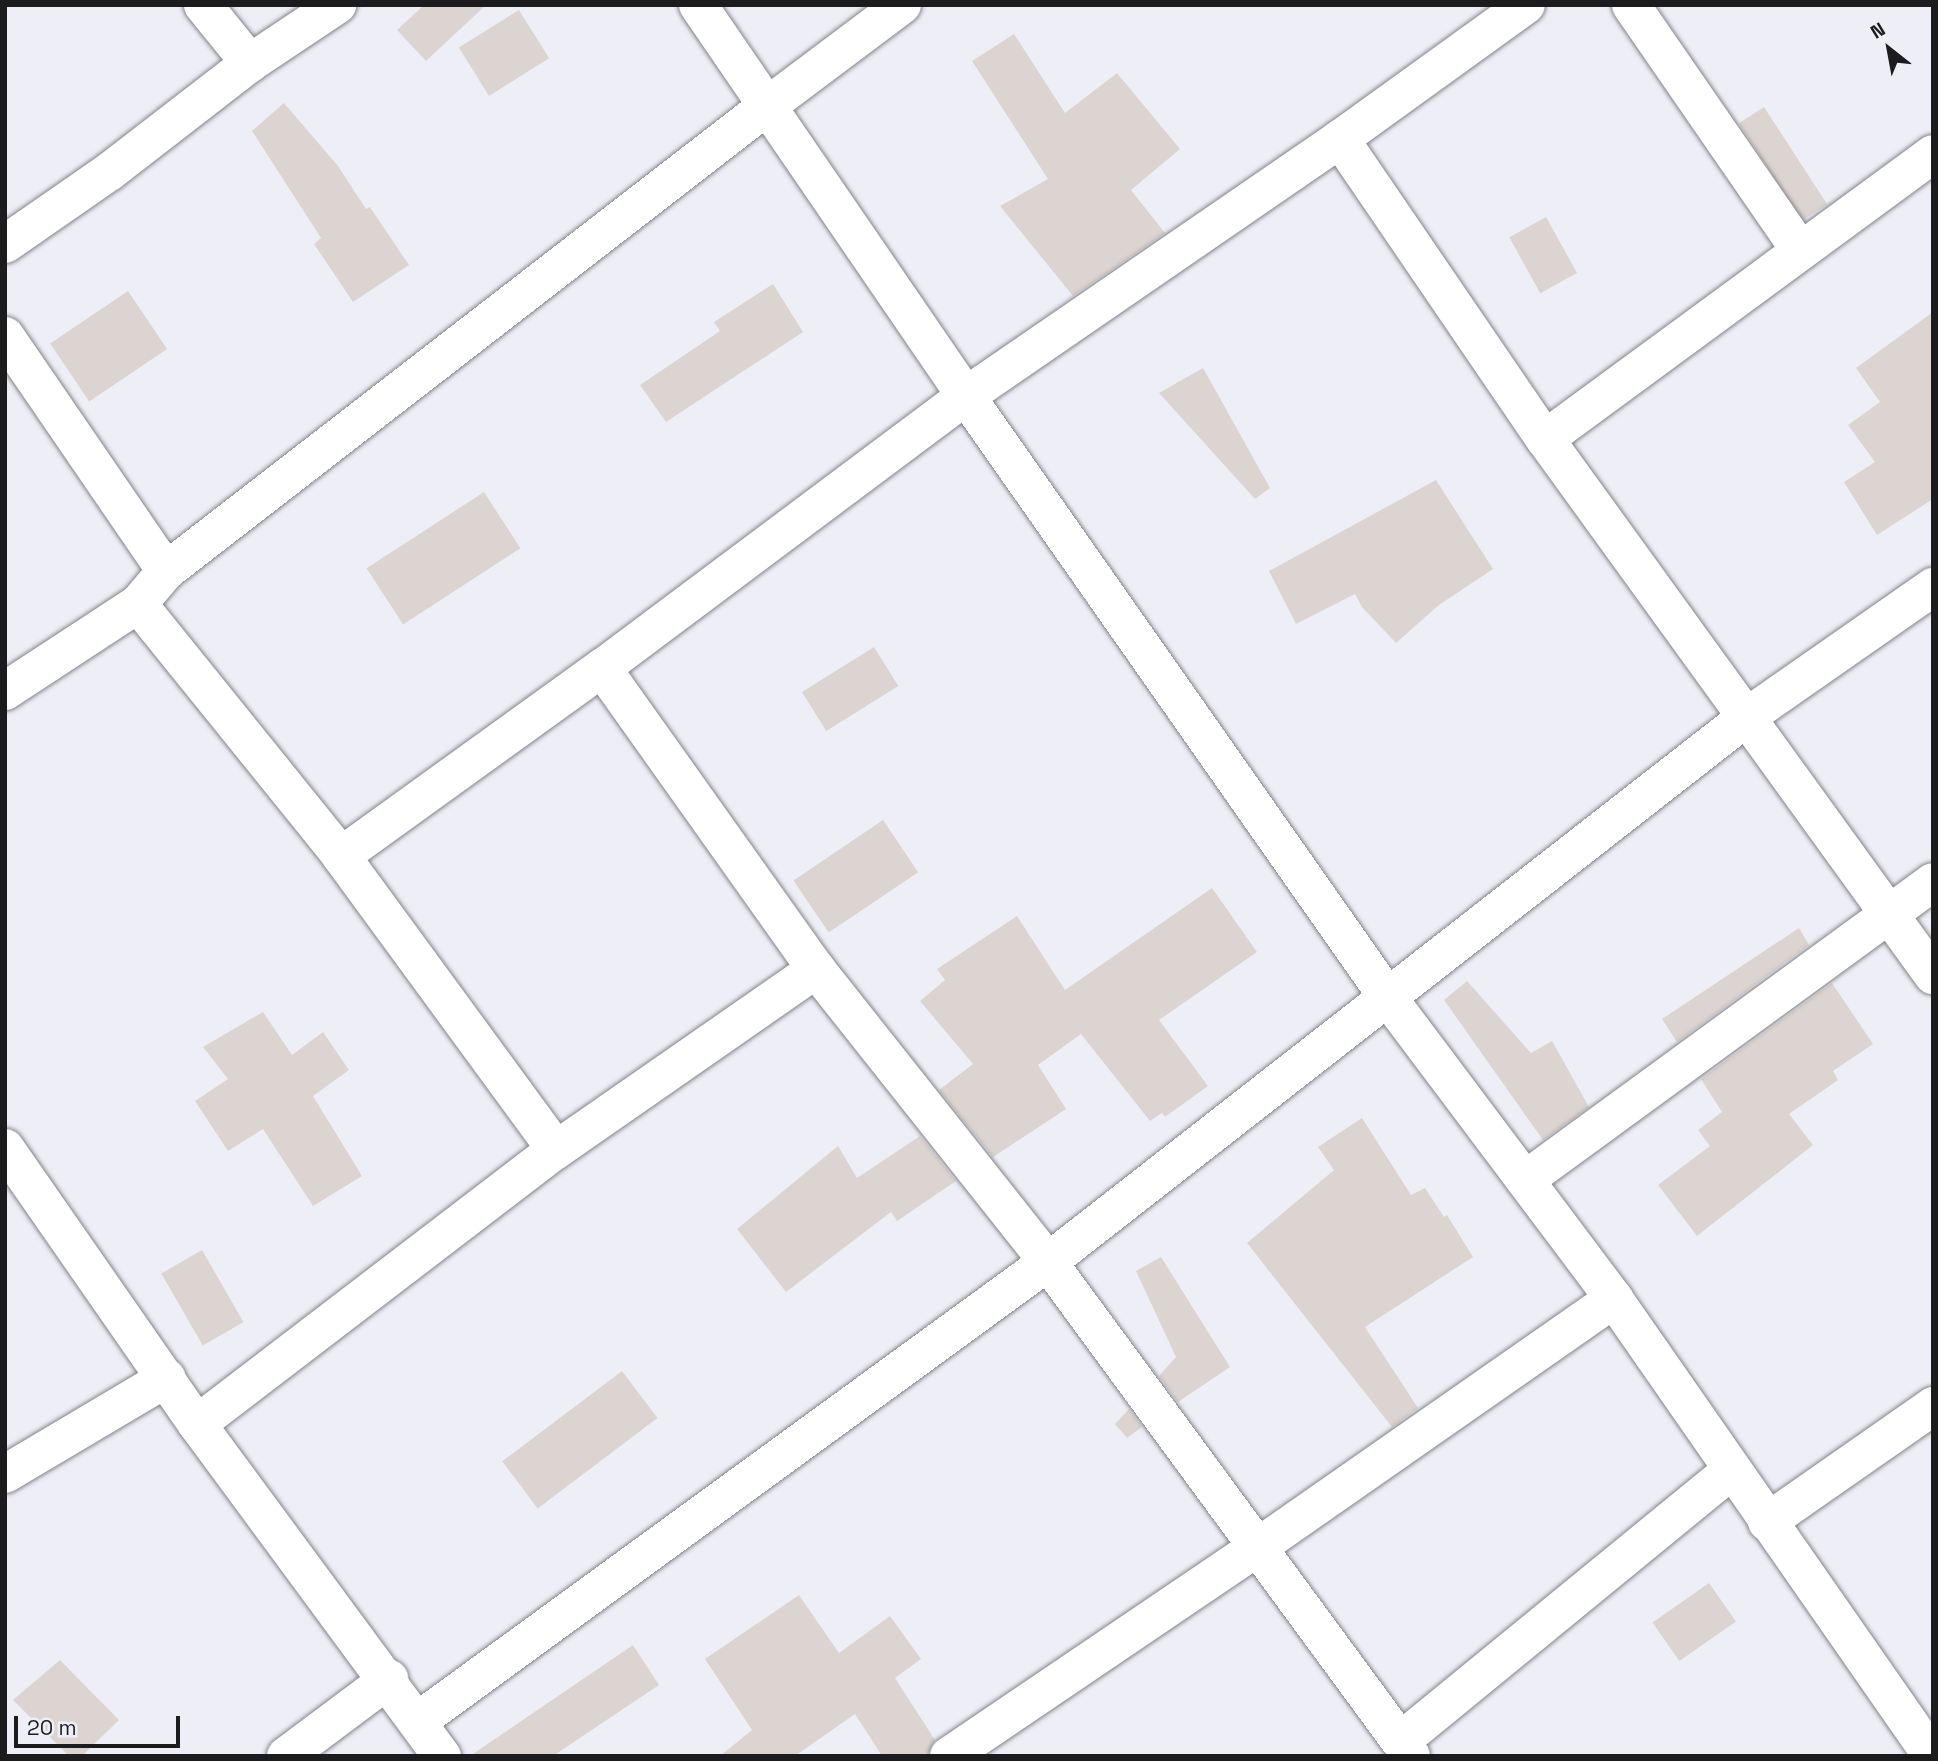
<!DOCTYPE html>
<style>
body{margin:0}
#map{position:relative;width:1938px;height:1761px;overflow:hidden;background:#eeeff6;font-family:"Space Grotesk",sans-serif}
div>[style]{position:absolute}
[style*='--x']{left:calc(var(--x)*1px);top:calc(var(--y)*1px);width:calc(var(--w)*1px);rotate:calc(var(--a)*1deg)}
.building>*{inset:0;background:#dcd4d0;transform-origin:0 0}
.roads{filter:drop-shadow(0 0 2px #82838a) drop-shadow(0 0 2px #82838a)}
.minor>*{height:38px;margin:-19px;padding:0 19px;transform-origin:19px;border-radius:19px;background:#fff}
span{translate:-50% -50%;white-space:nowrap;text-align:center;line-height:1.15;-webkit-text-stroke:6px #eeeff6;paint-order:stroke}
.frame{position:absolute;inset:0;border:7px solid #1c1c1f;pointer-events:none}
.north{position:absolute;left:1854px;top:14px;width:70px;height:70px;-webkit-text-stroke:5px #eeeff6;paint-order:stroke;rotate:329deg;font-size:19px;font-weight:700;line-height:28px;text-align:center;color:#1c1c1f}
.north::after{content:'';display:block;margin:auto;width:24px;height:32px;background:#1c1c1f;clip-path:polygon(50% 0,100% 100%,50% 72%,0 100%)}
.scale{position:absolute;left:14px;top:1716px;width:166px;height:32px;box-sizing:border-box;border:4px solid #1c1c1f;border-top:0;padding-left:9px;font-size:21px;line-height:24px;white-space:nowrap;color:#1c1c1f;-webkit-text-stroke:5px #eeeff6;paint-order:stroke}
</style>
<div id="map">
<div class="building">
<div style="clip-path:polygon(424px 5px,486px 5px,426px 61px,397px 30px)"></div>
<div style="left:519px;top:10px;width:57px;height:71px;rotate:58deg"></div>
<div style="clip-path:polygon(1014px 34px,1065px 113px,1117px 73px,1180px 149px,1131px 190px,1165px 233px,1073px 296px,1000px 206px,1048px 179px,972px 61px)"></div>
<div style="clip-path:polygon(284px 103px,338px 166px,366px 209px,370px 207px,409px 265px,353px 302px,314px 244px,321px 238px,252px 131px)"></div>
<div style="left:1764px;top:107px;width:116px;height:30px;rotate:57deg"></div>
<div style="left:1546px;top:217px;width:64px;height:42px;rotate:61deg"></div>
<div style="clip-path:polygon(773px 284px,803px 332px,666px 422px,640px 385px,720px 331px,714px 322px)"></div>
<div style="left:128px;top:291px;width:70px;height:94px;rotate:56deg"></div>
<div style="clip-path:polygon(1933px 312px,1933px 499px,1877px 535px,1844px 482px,1875px 462px,1848px 425px,1880px 402px,1856px 368px)"></div>
<div style="clip-path:polygon(1203px 368px,1270px 488px,1255px 499px,1159px 393px)"></div>
<div style="clip-path:polygon(1436px 480px,1493px 569px,1439px 605px,1396px 643px,1362px 607px,1355px 594px,1296px 624px,1269px 571px)"></div>
<div style="left:484px;top:492px;width:67px;height:140px;rotate:57deg"></div>
<div style="left:874px;top:647px;width:46px;height:85px;rotate:58deg"></div>
<div style="left:883px;top:820px;width:63px;height:108px;rotate:56deg"></div>
<div style="clip-path:polygon(1212px 888px,1257px 952px,1159px 1020px,1208px 1086px,1165px 1117px,1162px 1113px,1150px 1121px,1081px 1034px,1038px 1065px,1066px 1109px,993px 1157px,939px 1090px,973px 1064px,920px 1001px,945px 980px,937px 969px,1017px 916px,1065px 990px)"></div>
<div style="clip-path:polygon(1799px 928px,1809px 945px,1677px 1042px,1662px 1019px)"></div>
<div style="clip-path:polygon(1467px 981px,1531px 1053px,1552px 1041px,1589px 1107px,1543px 1140px,1444px 1000px)"></div>
<div style="clip-path:polygon(1832px 983px,1873px 1044px,1833px 1071px,1838px 1080px,1789px 1114px,1813px 1145px,1697px 1236px,1658px 1185px,1710px 1146px,1698px 1130px,1722px 1112px,1701px 1079px)"></div>
<div style="clip-path:polygon(263px 1012px,292px 1055px,323px 1032px,349px 1070px,313px 1096px,362px 1176px,313px 1206px,263px 1129px,228px 1151px,195px 1101px,228px 1079px,203px 1047px)"></div>
<div style="clip-path:polygon(1362px 1118px,1411px 1195px,1425px 1188px,1444px 1217px,1447px 1215px,1473px 1257px,1365px 1327px,1418px 1408px,1392px 1427px,1247px 1243px,1334px 1170px,1318px 1147px)"></div>
<div style="clip-path:polygon(920px 1136px,956px 1181px,897px 1221px,891px 1212px,786px 1292px,737px 1229px,838px 1146px,857px 1178px)"></div>
<div style="left:202px;top:1250px;width:83px;height:47px;rotate:60deg"></div>
<div style="clip-path:polygon(1161px 1257px,1230px 1367px,1178px 1402px,1159px 1376px,1176px 1357px,1136px 1271px)"></div>
<div style="left:622px;top:1371px;width:59px;height:150px;rotate:53deg"></div>
<div style="clip-path:polygon(1129px 1409px,1142px 1427px,1127px 1438px,1115px 1424px)"></div>
<div style="left:1709px;top:1583px;width:47px;height:69px;rotate:55deg"></div>
<div style="clip-path:polygon(799px 1595px,839px 1653px,890px 1616px,921px 1659px,895px 1678px,935px 1740px,927px 1756px,882px 1756px,855px 1714px,795px 1756px,720px 1756px,752px 1730px,705px 1659px)"></div>
<div style="clip-path:polygon(633px 1645px,659px 1685px,553px 1756px,470px 1756px)"></div>
<div style="clip-path:polygon(60px 1660px,119px 1720px,82px 1756px,69px 1756px,13px 1700px)"></div>
</div>
<div class="roads">
<div class="minor">
<div style="--x:203;--y:5;--w:75;--a:51"></div>
<div style="--x:250;--y:63;--w:105;--a:-33.7"></div>
<div style="--x:698;--y:5;--w:474;--a:55.6"></div>
<div style="--x:966;--y:396;--w:737;--a:54.95"></div>
<div style="--x:1389;--y:999;--w:375;--a:53.1"></div>
<div style="--x:1614;--y:1299;--w:557;--a:55.17"></div>
<div style="--x:1631;--y:5;--w:298;--a:55.4"></div>
<div style="--x:1340;--y:139;--w:363;--a:55.7"></div>
<div style="--x:1545;--y:439;--w:662;--a:54.1"></div>
<div style="--x:5;--y:244;--w:126;--a:-34.7"></div>
<div style="--x:109;--y:172;--w:178;--a:-37.7"></div>
<div style="--x:5;--y:336;--w:285;--a:55.6"></div>
<div style="--x:1545;--y:439;--w:481;--a:-36.3"></div>
<div style="--x:138;--y:604;--w:324;--a:51.1"></div>
<div style="--x:341;--y:856;--w:364;--a:53.8"></div>
<div style="--x:602;--y:668;--w:369;--a:54.6"></div>
<div style="--x:816;--y:969;--w:374;--a:51.6"></div>
<div style="--x:1048;--y:1262;--w:613;--a:53.69"></div>
<div style="--x:5;--y:691;--w:159;--a:-33.2"></div>
<div style="--x:138;--y:604;--w:43;--a:-49.7"></div>
<div style="--x:166;--y:571;--w:758;--a:-37.72"></div>
<div style="--x:766;--y:107;--w:170;--a:-36.9"></div>
<div style="--x:341;--y:856;--w:322;--a:-35.8"></div>
<div style="--x:602;--y:668;--w:454;--a:-36.8"></div>
<div style="--x:966;--y:396;--w:454;--a:-34.5"></div>
<div style="--x:1340;--y:139;--w:229;--a:-35.8"></div>
<div style="--x:5;--y:1148;--w:336;--a:55.2"></div>
<div style="--x:197;--y:1424;--w:413;--a:53.6"></div>
<div style="--x:1525;--y:1180;--w:505;--a:-36.14"></div>
<div style="--x:197;--y:1424;--w:452;--a:-37.4"></div>
<div style="--x:556;--y:1150;--w:317;--a:-34.8"></div>
<div style="--x:5;--y:1474;--w:188;--a:-30.7"></div>
<div style="--x:1767;--y:1522;--w:203;--a:-34.9"></div>
<div style="--x:418;--y:1721;--w:779;--a:-36.08"></div>
<div style="--x:1048;--y:1262;--w:888;--a:-37.95"></div>
<div style="--x:1748;--y:716;--w:226;--a:-34.9"></div>
<div style="--x:1402;--y:1740;--w:426;--a:-39.3"></div>
<div style="--x:286;--y:1756;--w:129;--a:-36.8"></div>
<div style="--x:949;--y:1756;--w:373;--a:-34.1"></div>
<div style="--x:1258;--y:1547;--w:434;--a:-34.9"></div>
</div>
</div>
<div class="frame"></div>
<div class="north">N</div>
<div class="scale">20 m</div>
</div>
